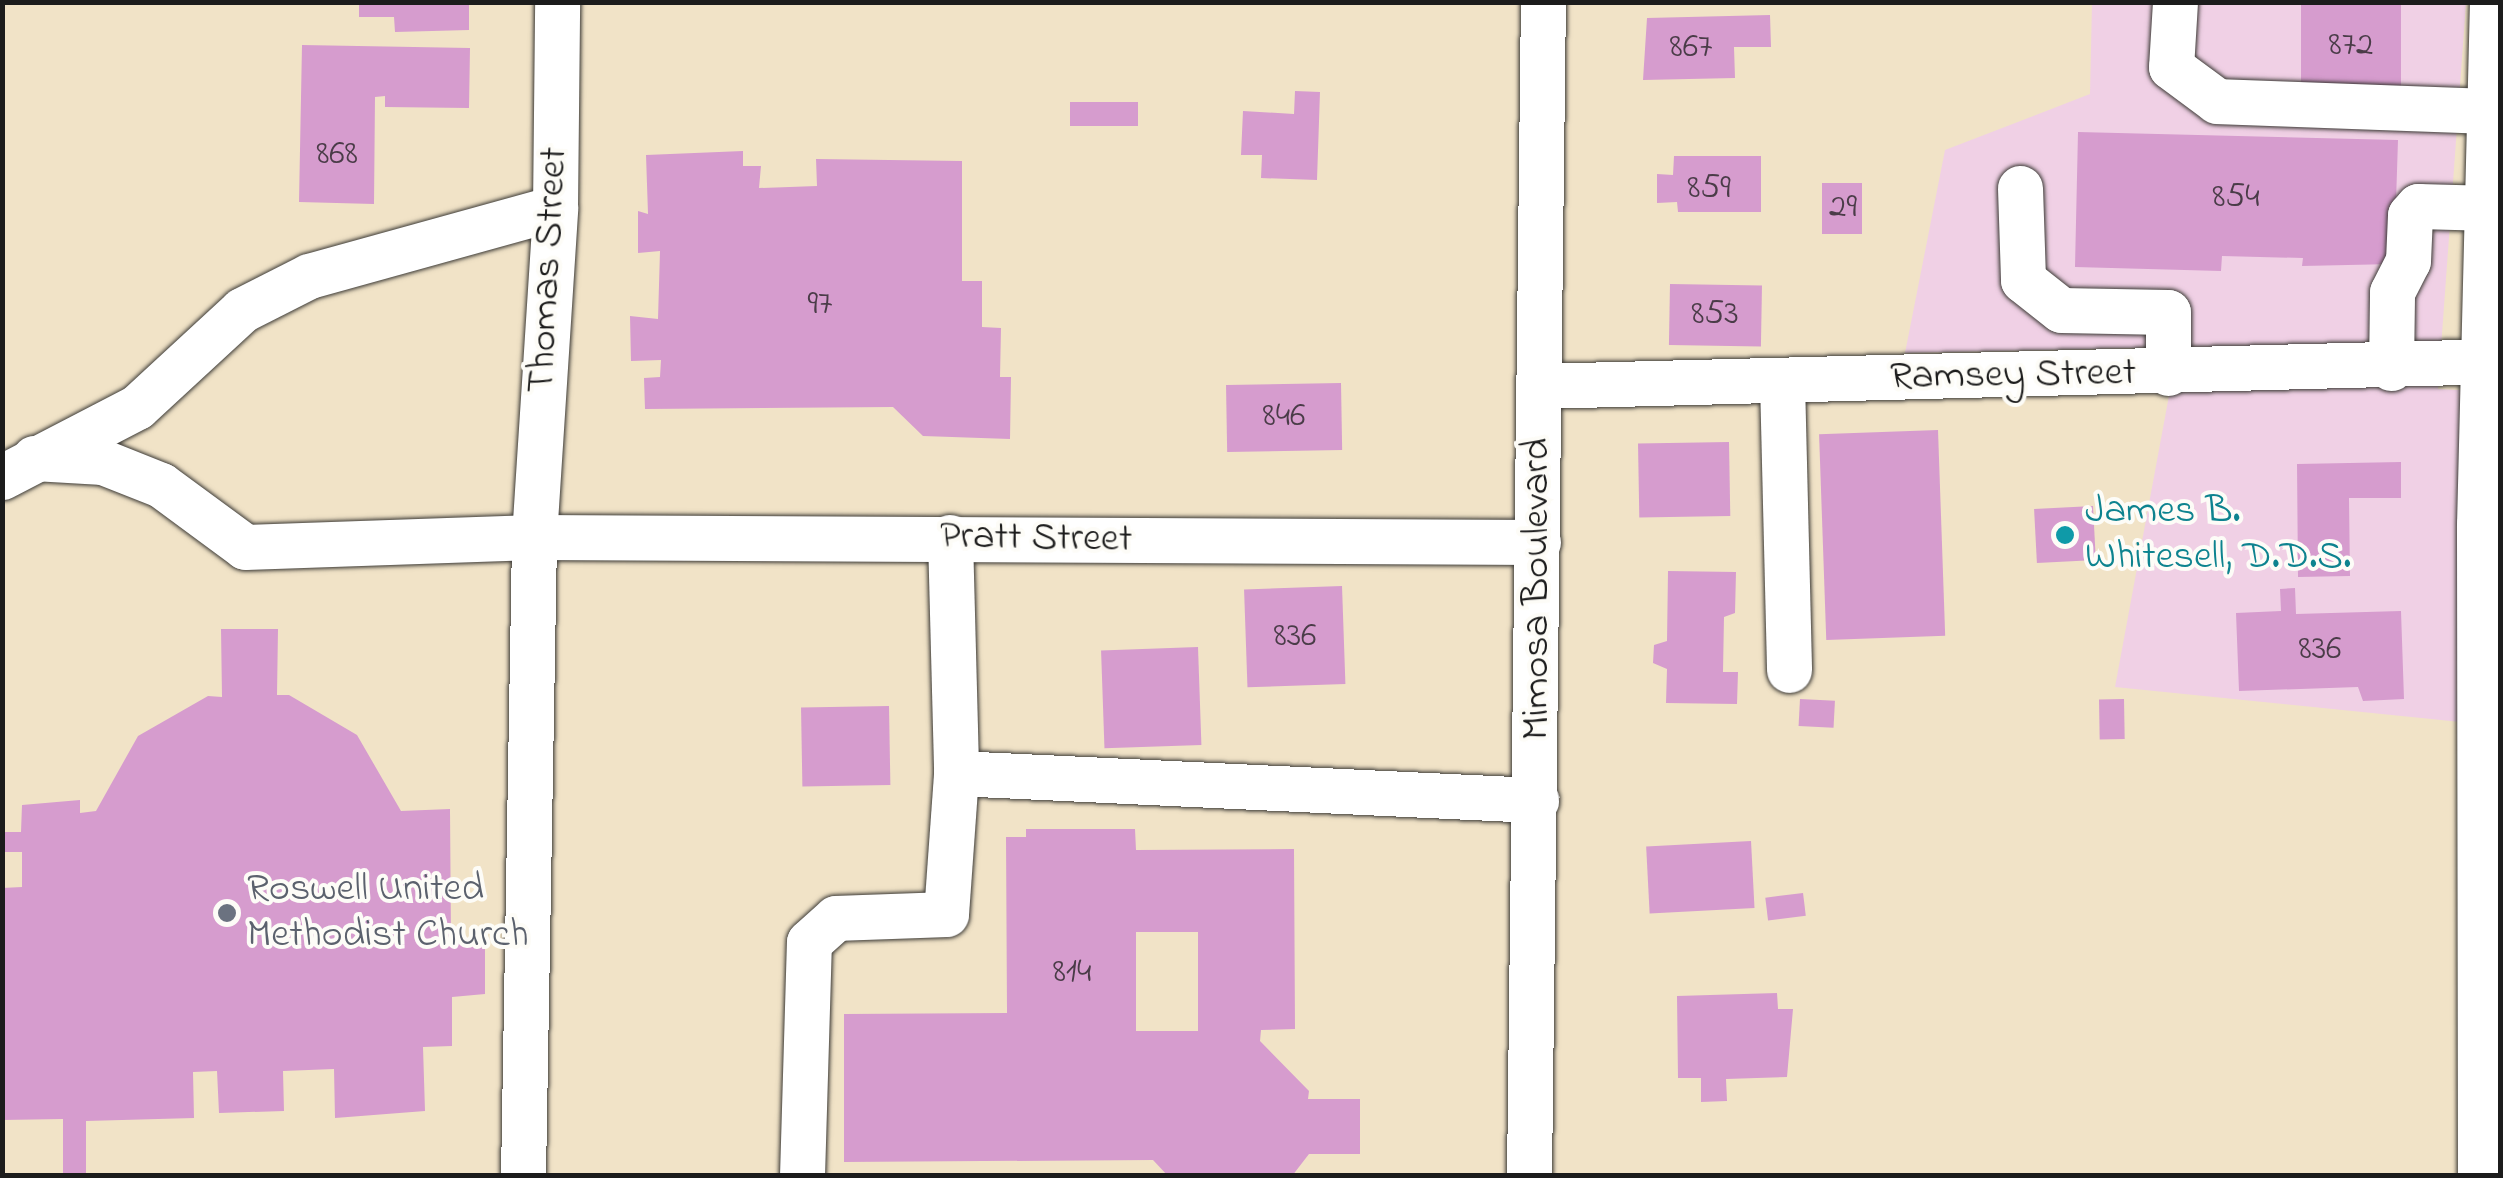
<!DOCTYPE html>
<style>
body{margin:0}
#map{position:relative;width:2503px;height:1178px;overflow:hidden;background:#f1e3c7;font-family:"Indie Flower",sans-serif}
div>[style]{position:absolute}
[style*='--x']{left:calc(var(--x)*1px);top:calc(var(--y)*1px);width:calc(var(--w)*1px);rotate:calc(var(--a)*1deg)}
.built>*{inset:0;background:#f0d0e5}
.building>*{inset:0;background:#d69cce;transform-origin:0 0}
.roads{filter:drop-shadow(0 0 2px #3c3a36) drop-shadow(0 0 2px #3c3a36)}
.minor>*{height:45px;margin:-22.5px;padding:0 22.5px;transform-origin:22.5px;border-radius:22.5px;background:#fff}
.highway>*{height:55px;margin:-27.5px;padding:0 27.5px;transform-origin:27.5px;border-radius:27.5px;background:#fff}
.dots>*{width:28px;height:28px;translate:-50% -50%;box-sizing:border-box;border:5px solid #fdfcf7;border-radius:50%}
span{translate:-50% -50%;white-space:nowrap;text-align:center;line-height:1.15;-webkit-text-stroke:8px #fdfcf7;paint-order:stroke}
.number-label{font-size:35px;color:#4a3c48}
.number-label span{-webkit-text-stroke-width:0}
.street-label{font-size:40px;color:#1c1c1c}
.culture-label{font-size:40px;color:#0d838f}
.left{translate:0 -50%;text-align:left}
.worship-label{font-size:40px;color:#5b616d}
.frame{position:absolute;inset:0;border:5px solid #1c1c1c;pointer-events:none}
</style>
<div id="map">
<div class="built">
<div style="clip-path:polygon(2092px 3px,2466px 3px,2438px 389px,2500px 392px,2500px 726px,2115px 687px,2178px 347px,1905px 353px,1945px 150px,2090px 94px)"></div>
</div>
<div class="building">
<div style="clip-path:polygon(359px 2px,469px 2px,469px 30px,395px 32px,394px 17px,359px 17px)"></div>
<div style="left:2301px;top:2px;width:100px;height:88px"></div>
<div style="clip-path:polygon(1770px 15px,1771px 47px,1734px 47px,1735px 78px,1643px 80px,1647px 18px)"></div>
<div style="clip-path:polygon(302px 45px,470px 48px,469px 108px,385px 107px,385px 96px,375px 97px,374px 204px,299px 202px)"></div>
<div style="clip-path:polygon(1295px 91px,1320px 92px,1317px 180px,1261px 178px,1262px 155px,1241px 155px,1243px 111px,1294px 114px)"></div>
<div style="left:1138px;top:102px;width:24px;height:68px;rotate:90deg"></div>
<div style="clip-path:polygon(2078px 132px,2398px 140px,2394px 264px,2302px 266px,2303px 258px,2222px 256px,2221px 271px,2075px 267px)"></div>
<div style="clip-path:polygon(743px 151px,743px 166px,761px 166px,759px 188px,817px 186px,816px 159px,962px 161px,962px 281px,982px 281px,982px 327px,1001px 328px,1000px 377px,1011px 377px,1010px 439px,923px 436px,893px 407px,645px 409px,644px 378px,660px 377px,661px 360px,631px 361px,630px 316px,658px 319px,660px 251px,638px 253px,638px 211px,648px 214px,646px 155px)"></div>
<div style="clip-path:polygon(1674px 156px,1761px 156px,1761px 212px,1678px 212px,1677px 202px,1657px 203px,1657px 174px,1673px 175px)"></div>
<div style="left:1822px;top:183px;width:40px;height:51px"></div>
<div style="left:1670px;top:284px;width:92px;height:61px;rotate:1deg"></div>
<div style="left:1341px;top:383px;width:67px;height:115px;rotate:89deg"></div>
<div style="left:1938px;top:430px;width:206px;height:119px;rotate:88deg"></div>
<div style="left:1729px;top:442px;width:74px;height:91px;rotate:89deg"></div>
<div style="clip-path:polygon(2401px 462px,2401px 498px,2349px 498px,2350px 576px,2298px 577px,2297px 464px)"></div>
<div style="left:2093px;top:506px;width:54px;height:59px;rotate:87deg"></div>
<div style="clip-path:polygon(1668px 571px,1736px 572px,1735px 613px,1724px 617px,1723px 672px,1738px 672px,1737px 704px,1666px 703px,1667px 669px,1653px 663px,1654px 645px,1667px 641px)"></div>
<div style="left:1342px;top:586px;width:98px;height:98px;rotate:88deg"></div>
<div style="clip-path:polygon(2295px 588px,2296px 614px,2401px 611px,2404px 699px,2363px 701px,2358px 687px,2239px 691px,2236px 613px,2281px 611px,2280px 589px)"></div>
<div style="clip-path:polygon(221px 629px,278px 629px,277px 695px,289px 695px,357px 735px,401px 811px,450px 809px,451px 940px,485px 939px,485px 994px,452px 997px,452px 1046px,423px 1047px,425px 1111px,335px 1118px,334px 1069px,283px 1071px,284px 1111px,219px 1113px,217px 1071px,193px 1072px,194px 1118px,86px 1121px,86px 1176px,63px 1176px,63px 1119px,2px 1120px,2px 888px,22px 887px,22px 852px,2px 852px,2px 832px,21px 832px,22px 805px,80px 800px,80px 813px,96px 811px,138px 736px,208px 696px,222px 697px)"></div>
<div style="left:1198px;top:647px;width:98px;height:97px;rotate:88deg"></div>
<div style="left:1800px;top:699px;width:35px;height:27px;rotate:3deg"></div>
<div style="left:2124px;top:699px;width:40px;height:25px;rotate:89deg"></div>
<div style="left:889px;top:706px;width:79px;height:88px;rotate:89deg"></div>
<div style="clip-path:polygon(evenodd,1026px 829px,1135px 829px,1136px 850px,1294px 849px,1295px 1029px,1261px 1030px,1260px 1041px,1309px 1091px,1308px 1099px,1360px 1099px,1360px 1154px,1309px 1154px,1292px 1176px,1168px 1176px,1153px 1160px,844px 1162px,844px 1014px,1007px 1013px,1006px 837px,1026px 837px,1026px 829px,1136px 932px,1198px 932px,1198px 1031px,1136px 1031px,1136px 932px)"></div>
<div style="left:1751px;top:841px;width:67px;height:105px;rotate:87deg"></div>
<div style="left:1803px;top:893px;width:23px;height:38px;rotate:83deg"></div>
<div style="clip-path:polygon(1777px 993px,1778px 1009px,1793px 1009px,1787px 1077px,1726px 1079px,1727px 1101px,1701px 1102px,1701px 1078px,1678px 1078px,1677px 996px)"></div>
</div>
<div class="roads">
<div class="minor">
<div style="--x:2175;--y:2;--w:65;--a:93.5"></div>
<div style="--x:2171;--y:67;--w:57;--a:36.5"></div>
<div style="--x:2217;--y:101;--w:277;--a:2.1"></div>
<div style="--x:2020;--y:188;--w:92;--a:88.1"></div>
<div style="--x:2023;--y:280;--w:48;--a:38.3"></div>
<div style="--x:2061;--y:310;--w:107;--a:1.1"></div>
<div style="--x:2168;--y:312;--w:61;--a:90"></div>
<div style="--x:2391;--y:368;--w:76;--a:-89.2"></div>
<div style="--x:2392;--y:292;--w:35;--a:-63"></div>
<div style="--x:2408;--y:261;--w:46;--a:-87.5"></div>
<div style="--x:2410;--y:215;--w:12;--a:-48"></div>
<div style="--x:2418;--y:206;--w:74;--a:1.5"></div>
<div style="--x:1782;--y:381;--w:289;--a:88.6"></div>
<div style="--x:1539;--y:386;--w:961;--a:-1.49"></div>
<div style="--x:34;--y:458;--w:69;--a:3.3"></div>
<div style="--x:103;--y:462;--w:62;--a:21.6"></div>
<div style="--x:161;--y:485;--w:104;--a:36.4"></div>
<div style="--x:245;--y:547;--w:289;--a:-2"></div>
<div style="--x:534;--y:537;--w:1004;--a:0.29"></div>
<div style="--x:2;--y:477;--w:152;--a:-27.4"></div>
<div style="--x:137;--y:407;--w:143;--a:-42.7"></div>
<div style="--x:242;--y:310;--w:75;--a:-26.9"></div>
<div style="--x:309;--y:276;--w:255;--a:-15.5"></div>
<div style="--x:950;--y:537;--w:236;--a:88.5"></div>
<div style="--x:523;--y:1176;--w:639;--a:-89.01"></div>
<div style="--x:534;--y:537;--w:330;--a:-86.3"></div>
<div style="--x:555;--y:208;--w:206;--a:-89.4"></div>
<div style="--x:802;--y:1176;--w:234;--a:-88.3"></div>
<div style="--x:809;--y:942;--w:36;--a:-42"></div>
<div style="--x:836;--y:918;--w:110;--a:-2.1"></div>
<div style="--x:946;--y:914;--w:141;--a:-85.9"></div>
<div style="--x:956;--y:773;--w:581;--a:2.67"></div>
<div style="--x:1529;--y:1176;--w:1174;--a:-89.32"></div>
</div>
<div class="highway">
<div style="--x:2485;--y:1176;--w:651;--a:-90.09"></div>
<div style="--x:2484;--y:525;--w:523;--a:-88.58"></div>
</div>
</div>
<div class="dots">
<div style="left:2065px;top:535px;background:#0f9aa8"></div>
<div style="left:227px;top:913px;background:#6b7280"></div>
</div>
<div class="number-label">
<span style="left:2351px;top:46px">872</span>
<span style="left:1691px;top:48px">867</span>
<span style="left:337px;top:155px">868</span>
<span style="left:1709px;top:189px">859</span>
<span style="left:2236px;top:198px">854</span>
<span style="left:1843px;top:208px">29</span>
<span style="left:820px;top:305px">97</span>
<span style="left:1715px;top:315px">853</span>
<span style="left:1284px;top:417px">846</span>
<span style="left:1295px;top:637px">836</span>
<span style="left:2320px;top:650px">836</span>
<span style="left:1072px;top:973px">814</span>
</div>
<div class="street-label">
<span style="left:549px;top:270px;rotate:-87deg">Thomas Street</span>
<span style="left:2013px;top:376px;rotate:-1deg">Ramsey Street</span>
<span style="left:1036px;top:539px;rotate:1deg">Pratt Street</span>
<span style="left:1538px;top:589px;rotate:-90deg">Mimosa Boulevard</span>
</div>
<div class="culture-label">
<span class="left" style="left:2085px;top:535px">James B.<br>Whitesell, D.D.S.</span>
</div>
<div class="worship-label">
<span class="left" style="left:247px;top:913px">Roswell United<br>Methodist Church</span>
</div>
<div class="frame"></div>
</div>
